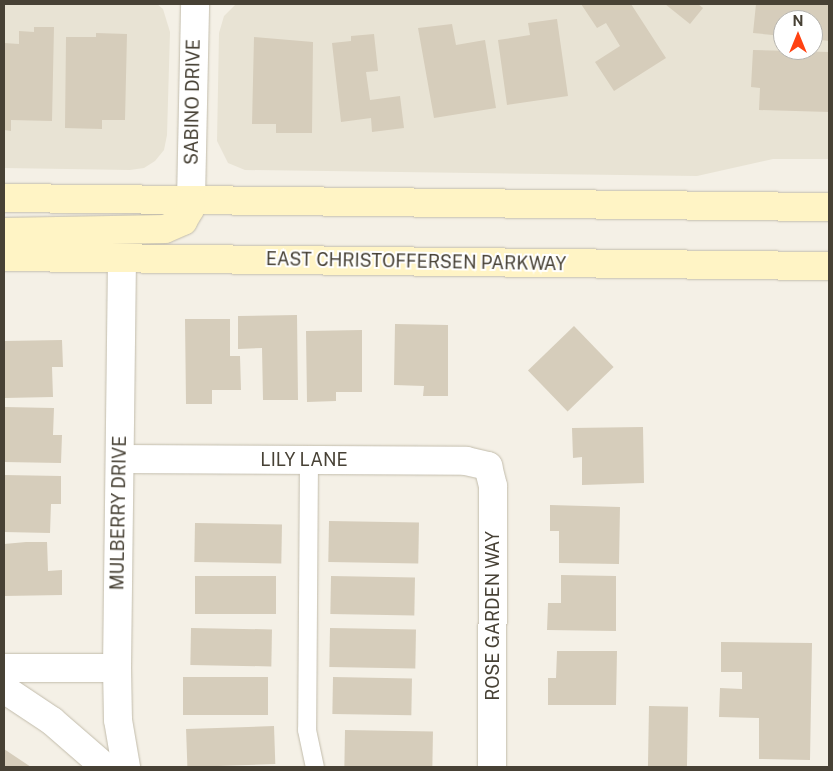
<!DOCTYPE html>
<style>
body{margin:0}
#map{position:relative;width:833px;height:771px;overflow:hidden;background:#f4f0e6;font-family:"Public Sans",sans-serif}
div>[style]{position:absolute}
[style*='--x']{left:calc(var(--x)*1px);top:calc(var(--y)*1px);width:calc(var(--w)*1px);rotate:calc(var(--a)*1deg)}
.residential>*{inset:0;background:#e8e3d4}
.building>*{inset:0;background:#d6cdbb;transform-origin:0 0}
.roads{filter:drop-shadow(0 0 1px #c2bcab) drop-shadow(0 0 1px #c2bcab)}
.lane>*{height:18px;margin:-9px;padding:0 9px;transform-origin:9px;border-radius:9px;background:#fff}
.street>*{height:28px;margin:-14px;padding:0 14px;transform-origin:14px;border-radius:14px;background:#fff}
.secondary>*{height:28px;margin:-14px;padding:0 14px;transform-origin:14px;border-radius:14px;background:#fff4c5}
span{translate:-50% -50%;white-space:nowrap;text-align:center;line-height:1.15;-webkit-text-stroke:4px #fff;paint-order:stroke}
.street-label{font-size:18px;color:#474135}
.frame{position:absolute;inset:0;border:5px solid #474135;pointer-events:none}
.north{position:absolute;left:773px;top:10px;width:50px;height:50px;box-sizing:border-box;background:#fff;border:1px solid #b5b3ae;border-radius:50%;rotate:0deg;font-size:14px;font-weight:700;line-height:20px;text-align:center;color:#474135}
.north::after{content:'';display:block;margin:auto;width:18px;height:22px;background:#ff4212;clip-path:polygon(50% 0,100% 100%,50% 72%,0 100%)}
</style>
<div id="map">
<div class="residential">
<div style="clip-path:polygon(4px 4px,157px 4px,163px 9px,170px 32px,167px 135px,164px 150px,155px 161px,144px 168px,130px 170px,4px 168px)"></div>
<div style="clip-path:polygon(evenodd,236px 4px,829px 4px,829px 159px,773px 159px,697px 176px,245px 170px,228px 163px,217px 141px,219px 33px,224px 16px,236px 4px,783px 20px,813px 20px,813px 50px,783px 50px,783px 20px)"></div>
</div>
<div class="building">
<div style="clip-path:polygon(581px 4px,631px 4px,666px 58px,614px 91px,595px 62px,620px 46px,606px 23px,597px 28px)"></div>
<div style="clip-path:polygon(665px 4px,698px 4px,703px 8px,690px 24px)"></div>
<div style="clip-path:polygon(756px 4px,829px 4px,829px 41px,813px 39px,813px 20px,783px 20px,783px 36px,753px 33px)"></div>
<div style="clip-path:polygon(557px 19px,568px 96px,507px 105px,498px 40px,530px 35px,528px 23px)"></div>
<div style="clip-path:polygon(452px 24px,456px 45px,485px 40px,496px 108px,434px 118px,418px 28px)"></div>
<div style="clip-path:polygon(34px 27px,54px 27px,52px 121px,11px 120px,11px 131px,4px 130px,4px 43px,19px 44px,19px 31px,34px 32px)"></div>
<div style="clip-path:polygon(96px 33px,127px 34px,125px 120px,102px 120px,102px 129px,65px 128px,66px 37px,96px 37px)"></div>
<div style="clip-path:polygon(374px 34px,378px 71px,366px 72px,370px 100px,400px 96px,404px 128px,372px 132px,371px 118px,341px 122px,332px 43px,351px 41px,351px 36px)"></div>
<div style="clip-path:polygon(254px 37px,313px 42px,312px 133px,276px 133px,276px 124px,252px 124px)"></div>
<div style="clip-path:polygon(753px 50px,829px 52px,829px 112px,759px 110px,760px 88px,751px 87px)"></div>
<div style="clip-path:polygon(297px 315px,298px 400px,263px 400px,262px 348px,238px 349px,238px 316px)"></div>
<div style="clip-path:polygon(185px 319px,230px 319px,230px 356px,240px 356px,241px 390px,212px 390px,212px 404px,186px 404px)"></div>
<div style="clip-path:polygon(395px 324px,448px 325px,448px 396px,423px 396px,424px 386px,394px 385px)"></div>
<div style="left:574px;top:326px;width:57px;height:64px;rotate:46deg"></div>
<div style="clip-path:polygon(362px 330px,362px 392px,336px 392px,336px 401px,307px 402px,306px 331px)"></div>
<div style="clip-path:polygon(62px 340px,63px 367px,52px 367px,53px 397px,4px 398px,4px 341px)"></div>
<div style="clip-path:polygon(4px 407px,54px 408px,53px 435px,62px 435px,61px 463px,4px 462px)"></div>
<div style="clip-path:polygon(643px 427px,644px 483px,582px 485px,582px 457px,573px 458px,572px 428px)"></div>
<div style="clip-path:polygon(4px 475px,61px 476px,61px 504px,51px 504px,50px 533px,4px 532px)"></div>
<div style="clip-path:polygon(550px 505px,620px 507px,619px 564px,559px 563px,559px 531px,550px 531px)"></div>
<div style="left:329px;top:521px;width:90px;height:41px;rotate:1deg"></div>
<div style="left:195px;top:523px;width:87px;height:39px;rotate:1deg"></div>
<div style="clip-path:polygon(26px 542px,47px 542px,48px 571px,62px 570px,62px 595px,4px 596px,4px 544px)"></div>
<div style="clip-path:polygon(561px 575px,616px 576px,616px 631px,547px 630px,548px 603px,561px 603px)"></div>
<div style="left:195px;top:576px;width:81px;height:38px"></div>
<div style="left:331px;top:576px;width:84px;height:38px;rotate:1deg"></div>
<div style="left:191px;top:628px;width:81px;height:37px;rotate:1deg"></div>
<div style="left:330px;top:628px;width:86px;height:39px;rotate:1deg"></div>
<div style="clip-path:polygon(721px 642px,812px 643px,810px 760px,759px 759px,759px 718px,719px 717px,720px 688px,742px 689px,742px 672px,721px 672px)"></div>
<div style="clip-path:polygon(557px 651px,617px 651px,616px 705px,548px 705px,548px 678px,556px 678px)"></div>
<div style="left:268px;top:677px;width:38px;height:85px;rotate:90deg"></div>
<div style="left:333px;top:677px;width:79px;height:37px;rotate:1deg"></div>
<div style="left:649px;top:706px;width:39px;height:61px;rotate:1deg"></div>
<div style="left:274px;top:726px;width:38px;height:88px;rotate:88deg"></div>
<div style="left:345px;top:730px;width:88px;height:37px;rotate:1deg"></div>
<div style="clip-path:polygon(4px 749px,31px 767px,4px 767px)"></div>
</div>
<div class="roads">
<div class="lane">
<div style="--x:309;--y:460;--w:270;--a:90.4"></div>
<div style="--x:307;--y:730;--w:38;--a:78"></div>
</div>
<div class="street">
<div style="--x:191;--y:200;--w:196;--a:-88.8"></div>
<div style="--x:122;--y:259;--w:409;--a:90.7"></div>
<div style="--x:117;--y:668;--w:52;--a:88.9"></div>
<div style="--x:118;--y:720;--w:48;--a:80.3"></div>
<div style="--x:120;--y:459;--w:346;--a:0.3"></div>
<div style="--x:466;--y:461;--w:23;--a:13"></div>
<div style="--x:488;--y:466;--w:21;--a:76"></div>
<div style="--x:493;--y:486;--w:281;--a:90.2"></div>
<div style="--x:4;--y:668;--w:113;--a:0"></div>
<div style="--x:4;--y:689;--w:58;--a:33.7"></div>
<div style="--x:52;--y:721;--w:70;--a:41"></div>
</div>
<div class="secondary">
<div style="--x:4;--y:198;--w:825;--a:0.63"></div>
<div style="--x:4;--y:232;--w:161;--a:-1.1"></div>
<div style="--x:165;--y:229;--w:20;--a:-24"></div>
<div style="--x:183;--y:221;--w:14;--a:-60"></div>
<div style="--x:190;--y:209;--w:9;--a:-84"></div>
<div style="--x:4;--y:257;--w:825;--a:0.63"></div>
</div>
</div>
<div class="street-label">
<span style="left:193px;top:102px;rotate:-89deg">SABINO DRIVE</span>
<span style="left:416px;top:262px;rotate:1deg">EAST CHRISTOFFERSEN PARKWAY</span>
<span style="left:304px;top:460px">LILY LANE</span>
<span style="left:119px;top:513px;rotate:-89deg">MULBERRY DRIVE</span>
<span style="left:493px;top:616px;rotate:-90deg">ROSE GARDEN WAY</span>
</div>
<div class="frame"></div>
<div class="north">N</div>
</div>
